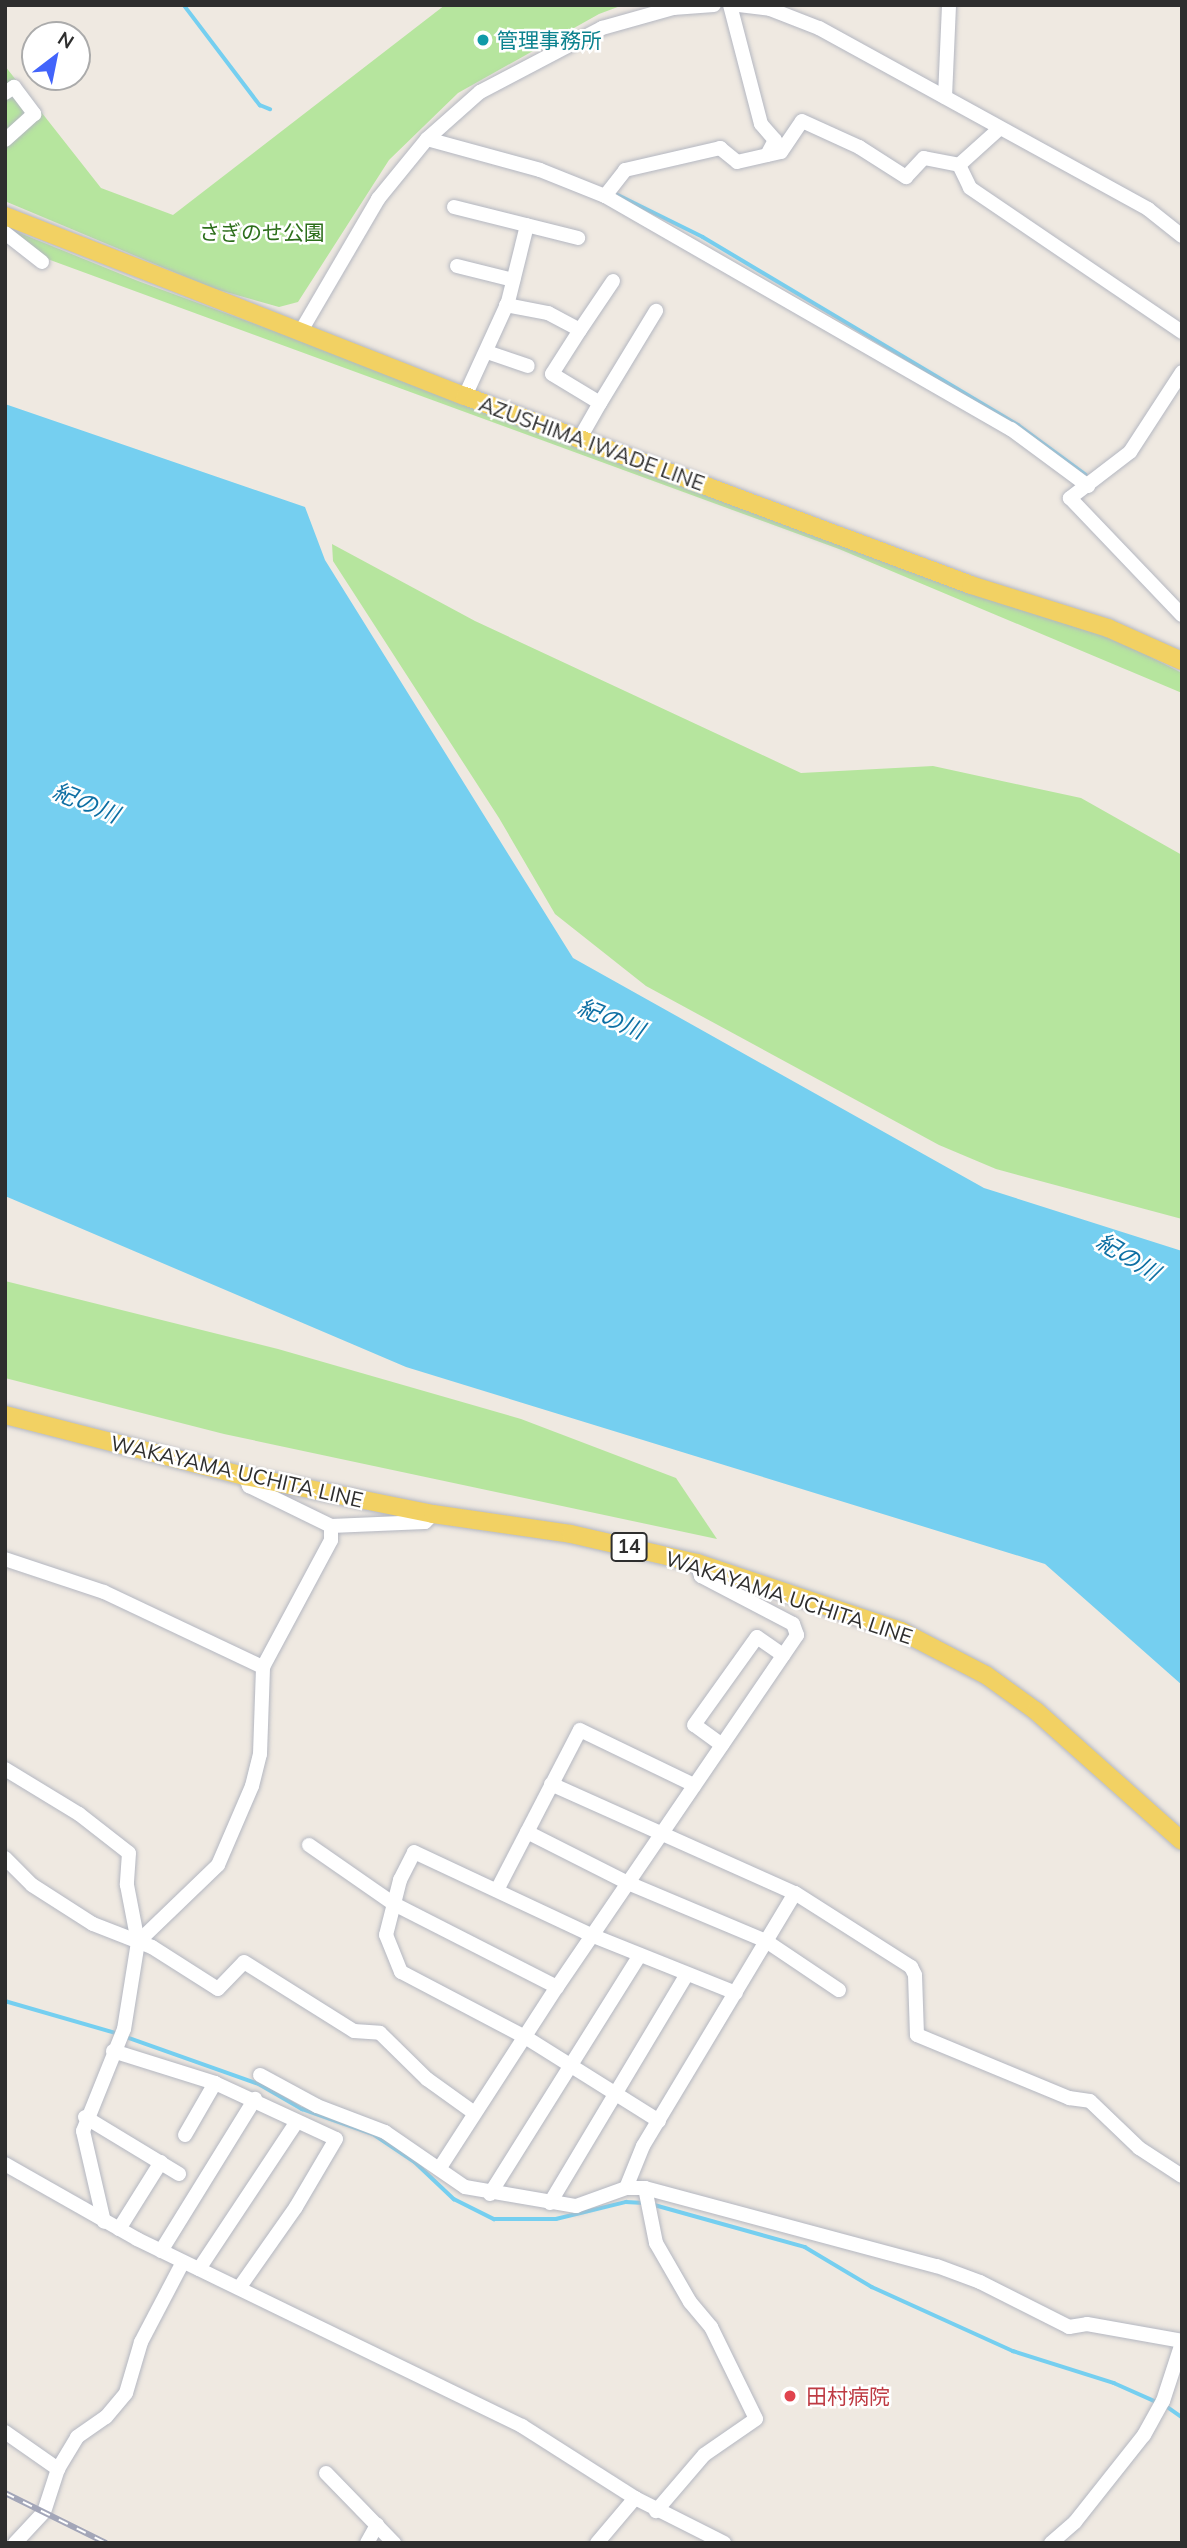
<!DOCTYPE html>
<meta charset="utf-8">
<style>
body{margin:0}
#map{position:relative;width:1187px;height:2548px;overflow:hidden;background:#efe9e1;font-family:Mulish,"Noto Sans JP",sans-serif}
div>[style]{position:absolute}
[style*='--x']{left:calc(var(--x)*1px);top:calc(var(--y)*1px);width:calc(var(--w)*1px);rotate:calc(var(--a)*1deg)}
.green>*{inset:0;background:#b6e59e}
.water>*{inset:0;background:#75cff0}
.stream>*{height:3.5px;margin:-1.75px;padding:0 1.75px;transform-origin:1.75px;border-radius:1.75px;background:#75cff0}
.roads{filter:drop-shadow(0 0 2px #b4b7c1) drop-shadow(0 0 2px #b4b7c1)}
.minor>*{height:14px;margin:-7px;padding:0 7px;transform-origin:7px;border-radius:7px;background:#fff}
.major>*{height:18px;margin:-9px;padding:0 9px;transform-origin:9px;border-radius:9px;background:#f2d163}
.rail>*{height:6px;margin-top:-3px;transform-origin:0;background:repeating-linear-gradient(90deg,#fff 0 10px,#a3a6b8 0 20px);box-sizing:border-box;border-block:2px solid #a3a6b8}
.dots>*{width:19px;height:19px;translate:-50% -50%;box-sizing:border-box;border:4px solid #fff;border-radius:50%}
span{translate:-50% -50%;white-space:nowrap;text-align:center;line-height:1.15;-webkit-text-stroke:5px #fff;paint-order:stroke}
.shield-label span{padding:2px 5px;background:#fff;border:2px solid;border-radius:5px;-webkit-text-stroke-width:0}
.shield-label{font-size:19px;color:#2e2e2e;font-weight:700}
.culture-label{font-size:21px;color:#0d838f}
.left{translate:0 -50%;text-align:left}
.park-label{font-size:21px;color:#2c6e1b}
.street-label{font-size:21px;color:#2e2e2e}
.health-label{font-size:21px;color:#be3a42}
.water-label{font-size:23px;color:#0d6fa3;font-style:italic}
.frame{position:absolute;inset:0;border:7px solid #2e2e2e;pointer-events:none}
.north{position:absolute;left:21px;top:21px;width:70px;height:70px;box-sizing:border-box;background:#fff;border:2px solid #ababab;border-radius:50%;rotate:32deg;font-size:19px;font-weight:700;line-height:28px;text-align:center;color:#2e2e2e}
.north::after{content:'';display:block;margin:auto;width:24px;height:32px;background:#4264fb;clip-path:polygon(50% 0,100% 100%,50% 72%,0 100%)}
</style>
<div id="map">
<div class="green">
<div style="clip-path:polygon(445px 5px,623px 5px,599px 14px,458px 93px,389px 160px,298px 302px,279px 307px,212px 288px,7px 202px,5px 66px,101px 188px,173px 215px)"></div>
<div style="clip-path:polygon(5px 227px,138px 281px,1112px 637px,1182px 673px,1182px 693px,839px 549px,42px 257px)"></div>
<div style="clip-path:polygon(332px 544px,475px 621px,801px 773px,933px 766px,1081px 798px,1182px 855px,1182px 1219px,996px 1169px,939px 1145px,646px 986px,555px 914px,499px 818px,333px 561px)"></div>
<div style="clip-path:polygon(5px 1281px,278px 1349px,521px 1419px,676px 1478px,717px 1539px,224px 1434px,5px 1378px)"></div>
</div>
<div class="water">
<div style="clip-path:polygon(5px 404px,305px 507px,325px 560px,573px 958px,984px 1188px,1182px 1251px,1182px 1685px,1045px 1564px,406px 1367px,5px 1196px)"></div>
</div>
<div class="stream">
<div style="--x:184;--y:5;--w:126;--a:52.8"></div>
<div style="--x:260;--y:105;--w:11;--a:22"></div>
<div style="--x:614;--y:193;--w:99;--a:26.3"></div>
<div style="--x:703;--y:237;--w:367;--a:30.8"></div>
<div style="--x:1018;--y:425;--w:84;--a:36.3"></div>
<div style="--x:5;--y:2001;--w:119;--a:16.1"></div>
<div style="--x:126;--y:2037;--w:141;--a:19.5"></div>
<div style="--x:259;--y:2084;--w:50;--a:30.2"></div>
<div style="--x:302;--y:2109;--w:75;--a:19.4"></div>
<div style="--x:373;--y:2134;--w:50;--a:33.7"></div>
<div style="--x:415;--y:2162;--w:54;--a:43.5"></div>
<div style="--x:454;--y:2199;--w:45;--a:26.6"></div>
<div style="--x:494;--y:2219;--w:62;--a:0"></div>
<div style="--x:556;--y:2219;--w:72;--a:-13.7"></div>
<div style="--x:626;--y:2202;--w:18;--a:3"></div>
<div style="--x:651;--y:2204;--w:160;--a:15.6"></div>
<div style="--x:805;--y:2247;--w:78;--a:30.8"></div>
<div style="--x:872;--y:2287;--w:155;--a:24.4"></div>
<div style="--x:1013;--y:2351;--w:106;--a:17.6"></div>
<div style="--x:1114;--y:2383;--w:49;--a:24"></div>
<div style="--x:1166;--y:2406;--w:19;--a:35"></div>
</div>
<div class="roads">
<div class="minor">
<div style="--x:730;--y:5;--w:123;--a:75.4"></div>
<div style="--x:761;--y:124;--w:21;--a:49"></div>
<div style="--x:775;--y:140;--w:17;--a:118"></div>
<div style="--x:739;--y:5;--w:31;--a:7"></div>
<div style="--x:770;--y:9;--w:53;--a:21.2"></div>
<div style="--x:819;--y:28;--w:376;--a:28.8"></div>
<div style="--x:1148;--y:209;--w:43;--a:38.5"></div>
<div style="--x:5;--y:93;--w:11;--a:-34"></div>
<div style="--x:14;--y:87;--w:34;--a:53"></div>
<div style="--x:34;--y:114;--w:39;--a:138"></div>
<div style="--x:945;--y:97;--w:92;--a:-87.5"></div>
<div style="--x:427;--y:139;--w:117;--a:15.3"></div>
<div style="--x:540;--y:170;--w:70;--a:21.8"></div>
<div style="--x:605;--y:196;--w:468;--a:29.9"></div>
<div style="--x:1011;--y:429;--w:96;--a:36.5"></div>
<div style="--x:959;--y:165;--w:54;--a:-42"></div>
<div style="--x:605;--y:196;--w:33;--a:-52"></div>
<div style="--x:625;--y:170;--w:98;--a:-13"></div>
<div style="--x:720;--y:148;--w:22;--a:39"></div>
<div style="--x:737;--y:162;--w:45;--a:-12.8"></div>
<div style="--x:781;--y:152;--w:37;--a:-56"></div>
<div style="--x:802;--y:121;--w:63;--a:24.5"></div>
<div style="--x:859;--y:147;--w:56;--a:32.6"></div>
<div style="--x:906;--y:177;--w:26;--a:-47"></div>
<div style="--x:924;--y:158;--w:36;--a:11"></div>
<div style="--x:959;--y:165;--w:25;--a:64"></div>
<div style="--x:970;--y:188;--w:256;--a:34.2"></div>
<div style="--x:454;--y:207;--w:128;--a:14"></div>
<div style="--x:5;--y:233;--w:47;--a:38.1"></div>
<div style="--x:457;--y:266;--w:58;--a:14"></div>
<div style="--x:506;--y:305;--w:43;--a:10.8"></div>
<div style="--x:548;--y:313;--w:36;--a:28"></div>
<div style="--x:580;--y:330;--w:52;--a:122.5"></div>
<div style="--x:552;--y:374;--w:56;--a:31.1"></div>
<div style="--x:600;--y:403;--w:108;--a:-58.7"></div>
<div style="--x:580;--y:330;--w:59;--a:-56"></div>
<div style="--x:301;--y:331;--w:153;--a:-59.7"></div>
<div style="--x:378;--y:199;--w:77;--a:-50.8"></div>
<div style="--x:427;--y:139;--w:71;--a:-41.6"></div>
<div style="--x:480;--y:92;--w:138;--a:-27.7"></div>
<div style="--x:602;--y:28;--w:74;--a:-15.7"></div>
<div style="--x:673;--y:8;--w:41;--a:-4.2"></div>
<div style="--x:487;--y:352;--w:43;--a:18.9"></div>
<div style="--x:1182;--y:372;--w:95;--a:123"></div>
<div style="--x:1130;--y:452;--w:76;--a:142.5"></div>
<div style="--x:1070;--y:498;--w:162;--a:46.3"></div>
<div style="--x:465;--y:396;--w:103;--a:-65.4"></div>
<div style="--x:508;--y:302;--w:79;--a:-76.1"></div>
<div style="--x:580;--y:438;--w:40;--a:-60.3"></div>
<div style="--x:245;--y:1476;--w:11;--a:68"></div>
<div style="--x:249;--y:1486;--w:91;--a:26"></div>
<div style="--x:331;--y:1526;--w:94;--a:-2.4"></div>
<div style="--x:425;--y:1522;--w:11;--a:-45"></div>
<div style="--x:5;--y:1559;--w:104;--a:18.4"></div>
<div style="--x:104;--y:1592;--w:176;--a:25.3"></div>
<div style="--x:722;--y:1745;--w:34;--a:-144"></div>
<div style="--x:694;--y:1725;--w:108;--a:-54.4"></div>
<div style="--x:757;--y:1637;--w:32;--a:35"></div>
<div style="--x:5;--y:1769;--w:87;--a:31.3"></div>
<div style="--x:79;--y:1814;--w:63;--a:38"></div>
<div style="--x:129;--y:1853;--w:32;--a:94"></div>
<div style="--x:127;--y:1885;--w:58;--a:79.1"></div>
<div style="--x:138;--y:1942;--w:88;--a:99.1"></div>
<div style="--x:124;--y:2029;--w:110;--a:111.9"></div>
<div style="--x:83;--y:2131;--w:93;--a:77"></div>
<div style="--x:551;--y:1784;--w:267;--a:24.1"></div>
<div style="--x:795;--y:1893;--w:138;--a:32.5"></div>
<div style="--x:911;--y:1967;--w:9;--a:63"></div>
<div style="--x:915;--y:1975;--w:60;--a:88.1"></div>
<div style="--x:917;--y:2035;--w:165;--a:22.5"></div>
<div style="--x:1069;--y:2098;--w:21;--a:8"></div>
<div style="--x:1090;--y:2101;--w:68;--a:43.8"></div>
<div style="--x:1139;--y:2148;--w:51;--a:33.1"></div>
<div style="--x:527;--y:1832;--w:113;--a:26.8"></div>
<div style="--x:628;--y:1883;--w:150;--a:22.8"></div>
<div style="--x:766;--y:1941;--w:88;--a:33.9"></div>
<div style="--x:309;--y:1845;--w:103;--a:34.8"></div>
<div style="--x:394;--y:1904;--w:183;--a:27"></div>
<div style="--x:5;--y:1858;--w:38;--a:45"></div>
<div style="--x:32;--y:1885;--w:72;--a:32.6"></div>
<div style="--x:93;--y:1924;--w:63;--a:21.3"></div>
<div style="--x:152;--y:1947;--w:78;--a:32.5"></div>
<div style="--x:218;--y:1989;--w:37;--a:-46"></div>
<div style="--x:244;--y:1962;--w:130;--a:32.1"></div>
<div style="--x:354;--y:2031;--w:26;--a:4"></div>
<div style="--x:380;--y:2033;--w:66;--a:44.4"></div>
<div style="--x:427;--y:2079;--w:57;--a:35.7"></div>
<div style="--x:497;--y:1890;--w:180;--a:-62.6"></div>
<div style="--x:580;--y:1730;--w:127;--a:25.8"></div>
<div style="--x:138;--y:1942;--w:111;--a:-43.9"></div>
<div style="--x:218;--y:1865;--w:86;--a:-66.7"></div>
<div style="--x:252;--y:1786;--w:33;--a:-76"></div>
<div style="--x:260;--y:1754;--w:87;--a:-88"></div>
<div style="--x:263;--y:1667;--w:144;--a:-61.8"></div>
<div style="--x:331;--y:1540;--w:14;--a:-90"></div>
<div style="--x:113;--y:2051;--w:107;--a:17.4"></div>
<div style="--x:215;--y:2083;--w:133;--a:24.8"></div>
<div style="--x:336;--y:2139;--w:79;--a:120.5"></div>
<div style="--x:296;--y:2207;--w:99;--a:125.1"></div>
<div style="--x:260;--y:2075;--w:65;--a:28.5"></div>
<div style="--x:317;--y:2106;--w:73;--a:20.9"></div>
<div style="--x:385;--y:2132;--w:97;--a:34.5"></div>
<div style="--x:465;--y:2187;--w:113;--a:9.7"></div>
<div style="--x:576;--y:2206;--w:53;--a:-19.8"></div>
<div style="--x:626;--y:2188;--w:19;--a:0"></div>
<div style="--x:645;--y:2188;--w:302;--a:15"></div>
<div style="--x:937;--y:2266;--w:46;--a:20.4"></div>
<div style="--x:980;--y:2282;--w:100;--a:26.8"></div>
<div style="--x:1069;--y:2327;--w:18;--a:-9"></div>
<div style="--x:1087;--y:2324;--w:97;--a:10.1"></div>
<div style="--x:85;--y:2117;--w:110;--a:31.2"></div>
<div style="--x:659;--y:2121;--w:158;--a:-147.9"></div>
<div style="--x:525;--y:2037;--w:140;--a:-152.3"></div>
<div style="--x:401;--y:1972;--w:40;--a:-112"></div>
<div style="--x:386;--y:1935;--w:57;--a:-75.7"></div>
<div style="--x:400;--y:1880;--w:31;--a:-63"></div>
<div style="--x:414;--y:1852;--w:195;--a:25.1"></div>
<div style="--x:591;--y:1935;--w:156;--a:21.8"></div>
<div style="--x:185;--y:2135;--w:60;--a:-60"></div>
<div style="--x:5;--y:2164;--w:152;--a:29.6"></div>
<div style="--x:137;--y:2239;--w:428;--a:25.9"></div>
<div style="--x:522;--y:2426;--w:134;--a:32.5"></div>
<div style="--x:635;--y:2498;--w:100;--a:26.8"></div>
<div style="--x:441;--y:2166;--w:213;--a:-57.1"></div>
<div style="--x:557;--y:1987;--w:426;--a:-55.7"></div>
<div style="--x:797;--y:1635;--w:12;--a:-110"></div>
<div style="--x:793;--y:1624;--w:104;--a:-152.4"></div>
<div style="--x:701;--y:1576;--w:14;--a:-107"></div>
<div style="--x:626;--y:2188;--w:45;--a:-68"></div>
<div style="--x:643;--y:2146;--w:295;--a:-59"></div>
<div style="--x:645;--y:2188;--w:56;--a:78.7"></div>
<div style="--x:656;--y:2243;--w:68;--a:60"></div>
<div style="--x:690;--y:2302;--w:33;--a:50"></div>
<div style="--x:711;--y:2327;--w:102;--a:63.9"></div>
<div style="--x:756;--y:2419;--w:63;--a:145.3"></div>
<div style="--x:704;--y:2455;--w:74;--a:130.6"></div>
<div style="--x:490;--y:2194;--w:282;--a:-57.9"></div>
<div style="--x:550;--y:2203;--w:267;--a:-59.1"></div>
<div style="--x:119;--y:2229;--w:79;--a:-57.9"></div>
<div style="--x:161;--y:2251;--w:179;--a:-58.3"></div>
<div style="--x:199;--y:2269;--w:175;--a:-56.4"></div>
<div style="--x:5;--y:2432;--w:65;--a:34.9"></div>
<div style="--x:326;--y:2473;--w:98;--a:45.8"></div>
<div style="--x:15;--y:2543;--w:42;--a:-46.9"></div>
<div style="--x:44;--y:2512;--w:45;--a:-72"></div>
<div style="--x:58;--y:2469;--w:37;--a:-59"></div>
<div style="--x:77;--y:2437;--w:35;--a:-35"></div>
<div style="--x:106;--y:2417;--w:31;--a:-50"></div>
<div style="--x:126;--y:2393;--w:53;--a:-73.6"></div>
<div style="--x:141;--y:2342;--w:90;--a:-62.3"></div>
<div style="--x:367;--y:2543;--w:21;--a:-61"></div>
<div style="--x:597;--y:2543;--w:59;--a:-49.8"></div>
<div style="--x:1051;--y:2543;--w:32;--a:-41"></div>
<div style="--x:1075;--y:2522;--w:111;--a:-51.6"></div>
<div style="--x:1144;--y:2435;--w:39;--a:-61"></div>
<div style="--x:1163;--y:2401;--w:61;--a:-71.9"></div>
</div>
<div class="major">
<div style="--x:5;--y:216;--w:494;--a:21.4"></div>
<div style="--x:465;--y:396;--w:540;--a:20.48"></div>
<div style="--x:971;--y:585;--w:144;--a:17.4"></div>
<div style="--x:1108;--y:628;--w:81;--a:24"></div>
<div style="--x:5;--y:1415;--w:248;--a:14.3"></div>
<div style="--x:245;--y:1476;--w:192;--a:11.4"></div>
<div style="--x:433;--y:1514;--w:139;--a:8.2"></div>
<div style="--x:571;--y:1534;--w:129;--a:13"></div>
<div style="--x:697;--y:1563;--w:215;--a:18.4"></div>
<div style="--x:901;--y:1631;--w:96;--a:27.4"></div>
<div style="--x:986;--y:1675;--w:62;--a:35.8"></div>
<div style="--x:1036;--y:1711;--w:195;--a:41.7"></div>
</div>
</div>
<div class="rail">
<div style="--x:5;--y:2493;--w:113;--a:26.3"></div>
</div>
<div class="dots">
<div style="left:483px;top:40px;background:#0f9aa8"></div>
<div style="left:790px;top:2396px;background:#e0444e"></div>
</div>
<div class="shield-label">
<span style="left:629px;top:1547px">14</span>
</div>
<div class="culture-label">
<span class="left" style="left:497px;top:40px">管理事務所</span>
</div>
<div class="park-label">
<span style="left:262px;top:232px">さぎのせ公園</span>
</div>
<div class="street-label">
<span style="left:592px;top:443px;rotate:20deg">AZUSHIMA IWADE LINE</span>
<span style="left:237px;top:1471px;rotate:13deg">WAKAYAMA UCHITA LINE</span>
<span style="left:789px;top:1597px;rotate:18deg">WAKAYAMA UCHITA LINE</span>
</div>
<div class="health-label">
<span class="left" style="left:806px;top:2396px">田村病院</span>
</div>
<div class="water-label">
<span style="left:86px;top:803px;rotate:22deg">紀の川</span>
<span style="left:611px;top:1019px;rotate:22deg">紀の川</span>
<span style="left:1128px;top:1257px;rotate:31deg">紀の川</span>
</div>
<div class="frame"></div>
<div class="north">N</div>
</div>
